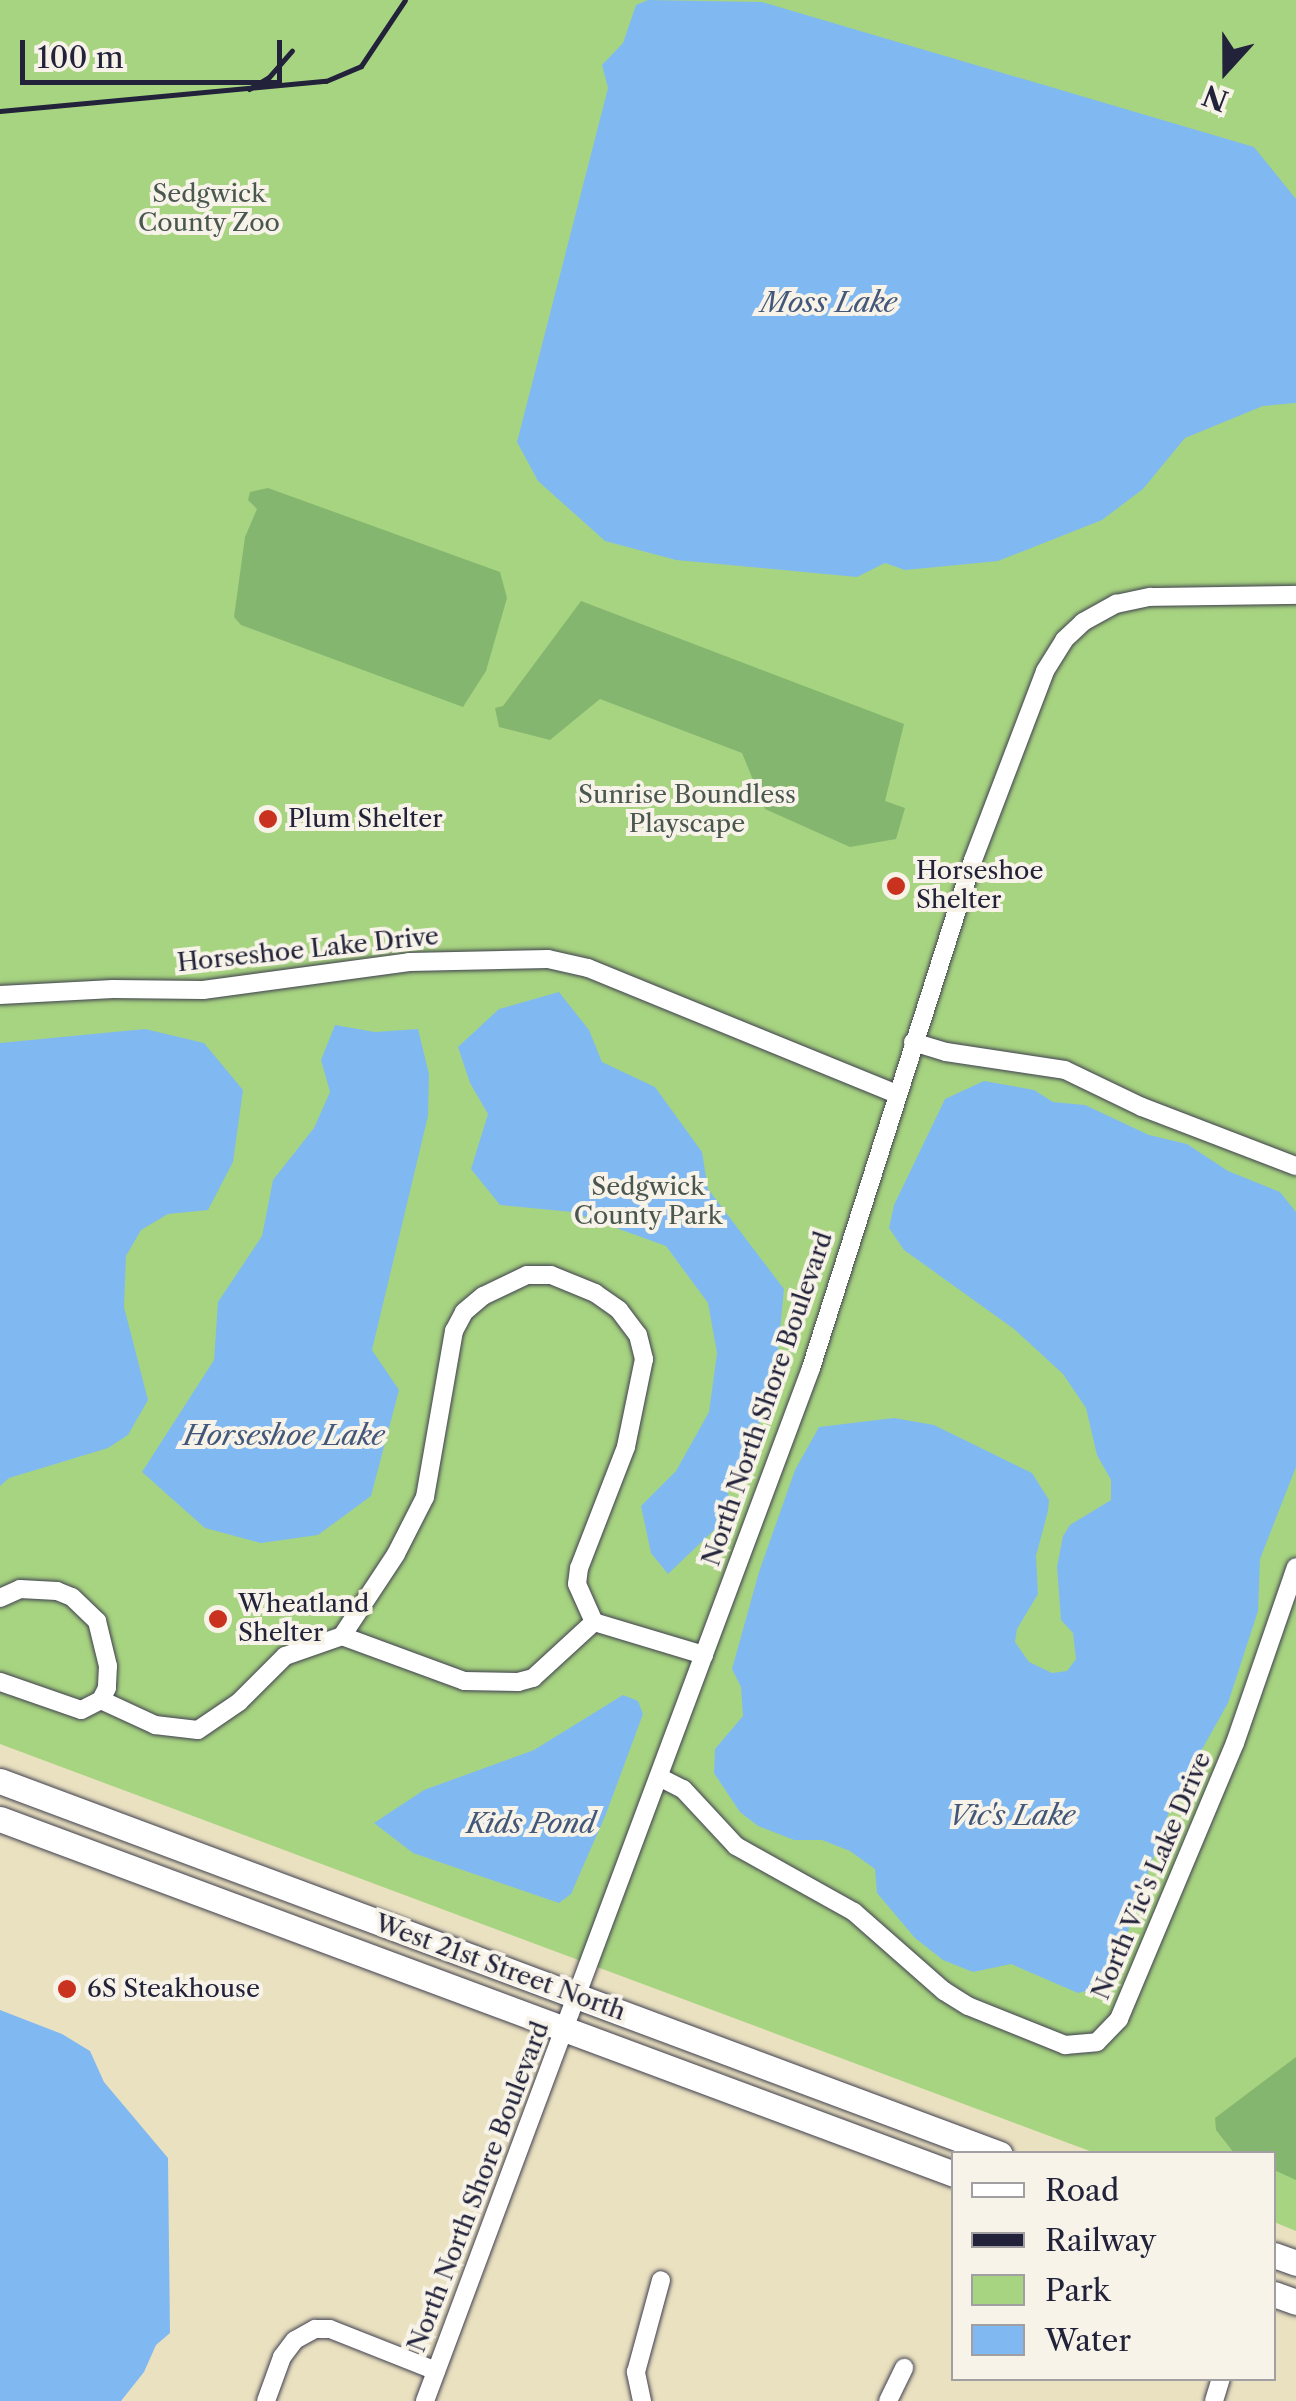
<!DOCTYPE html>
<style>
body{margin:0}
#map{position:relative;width:1296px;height:2401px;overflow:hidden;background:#eae1c0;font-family:"Libre Caslon Text",serif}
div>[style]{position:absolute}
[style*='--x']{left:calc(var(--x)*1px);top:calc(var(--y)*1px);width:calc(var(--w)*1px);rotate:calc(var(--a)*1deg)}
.green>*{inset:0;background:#a7d481}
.forest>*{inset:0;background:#85b66f}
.water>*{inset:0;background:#80b9f1}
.roads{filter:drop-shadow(0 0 2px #403f4f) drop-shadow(0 0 2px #403f4f)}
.minor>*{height:18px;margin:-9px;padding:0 9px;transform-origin:9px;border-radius:9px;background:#fff}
.secondary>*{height:25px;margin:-12.5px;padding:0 12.5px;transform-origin:12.5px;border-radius:12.5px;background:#fff}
.rail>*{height:5px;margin:-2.5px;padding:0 2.5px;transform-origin:2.5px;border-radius:2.5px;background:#22223b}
.dots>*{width:28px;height:28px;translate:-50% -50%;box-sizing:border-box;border:5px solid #f7f3e8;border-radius:50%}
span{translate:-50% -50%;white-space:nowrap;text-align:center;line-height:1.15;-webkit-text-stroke:8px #f7f3e8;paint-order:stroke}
.park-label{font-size:25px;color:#4a5750}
.poi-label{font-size:25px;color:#22223b}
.left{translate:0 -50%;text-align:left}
.street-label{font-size:25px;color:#22223b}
.water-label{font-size:28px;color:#43577b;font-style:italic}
.legend{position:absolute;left:951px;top:2151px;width:325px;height:230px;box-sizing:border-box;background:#f7f3e8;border:2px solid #a29fa3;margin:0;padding:12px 18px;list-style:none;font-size:30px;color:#22223b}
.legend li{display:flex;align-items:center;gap:20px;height:50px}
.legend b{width:50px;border:2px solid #a29fa3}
.north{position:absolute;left:1176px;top:20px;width:100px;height:100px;-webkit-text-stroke:8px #f7f3e8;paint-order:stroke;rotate:201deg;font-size:28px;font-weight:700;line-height:40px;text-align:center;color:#22223b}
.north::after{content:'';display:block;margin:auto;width:35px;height:45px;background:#22223b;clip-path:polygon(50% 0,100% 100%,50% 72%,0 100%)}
.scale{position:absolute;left:20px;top:40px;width:262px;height:45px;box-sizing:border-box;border:5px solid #22223b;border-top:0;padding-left:12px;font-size:30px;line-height:35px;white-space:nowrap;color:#22223b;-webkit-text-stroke:8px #f7f3e8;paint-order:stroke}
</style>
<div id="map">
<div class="green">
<div style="clip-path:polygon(0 0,1296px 0,1296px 2231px,1274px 2222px,1274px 2154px,1095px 2153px,0 1744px)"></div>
</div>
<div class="forest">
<div style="clip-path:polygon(268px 488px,500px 572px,507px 598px,486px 671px,463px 707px,241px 625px,234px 617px,245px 537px,257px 509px,248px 500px,250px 492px)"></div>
<div style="clip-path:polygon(581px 601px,904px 724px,885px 801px,905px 808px,896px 839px,850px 847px,765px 809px,742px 753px,600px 699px,550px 740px,499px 727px,495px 708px,503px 706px)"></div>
<div style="clip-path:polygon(1296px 2057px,1296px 2180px,1274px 2170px,1274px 2154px,1234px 2153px,1216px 2130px,1215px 2118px)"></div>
</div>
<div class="water">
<div style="clip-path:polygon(648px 0,762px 2px,1254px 147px,1296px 199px,1296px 403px,1263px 406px,1185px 438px,1143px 489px,1102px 520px,998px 561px,905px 570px,885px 563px,857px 577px,676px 560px,605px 541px,538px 481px,517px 442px,608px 88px,602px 65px,623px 43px,636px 5px)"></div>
<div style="clip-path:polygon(559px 992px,589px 1030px,602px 1062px,655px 1087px,702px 1152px,708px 1189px,784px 1289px,777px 1363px,750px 1456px,725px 1481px,733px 1512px,668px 1574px,651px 1553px,641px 1506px,676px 1471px,709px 1412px,717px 1353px,708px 1303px,666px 1246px,572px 1212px,500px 1205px,471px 1169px,488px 1114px,470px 1083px,458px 1047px,499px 1009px)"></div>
<div style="clip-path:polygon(335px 1025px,375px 1032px,418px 1029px,429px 1074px,428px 1116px,372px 1350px,399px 1390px,371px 1496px,318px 1535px,261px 1543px,205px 1528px,142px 1472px,214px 1360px,218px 1302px,262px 1236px,273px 1180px,314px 1128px,330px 1092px,321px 1060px)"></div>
<div style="clip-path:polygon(145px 1029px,204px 1043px,243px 1090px,233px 1162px,208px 1210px,168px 1214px,141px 1230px,126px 1256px,124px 1307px,148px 1400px,128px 1435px,108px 1448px,9px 1478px,0 1486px,0 1043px)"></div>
<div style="clip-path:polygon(984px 1081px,1034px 1090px,1053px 1102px,1085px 1105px,1149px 1135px,1187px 1144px,1228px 1171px,1280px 1192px,1296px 1212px,1296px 1467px,1260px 1559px,1258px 1611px,1228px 1703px,1172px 1803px,1120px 1955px,1098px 1988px,1078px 1993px,1011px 1964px,973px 1972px,943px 1960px,915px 1938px,877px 1893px,875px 1869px,850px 1851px,822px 1840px,794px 1840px,758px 1826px,740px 1812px,714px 1773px,715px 1749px,743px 1716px,741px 1687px,732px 1669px,759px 1572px,795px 1470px,819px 1427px,894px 1418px,934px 1425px,1032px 1473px,1049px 1500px,1048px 1511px,1036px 1556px,1038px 1594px,1017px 1629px,1015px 1642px,1029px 1662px,1052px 1673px,1067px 1671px,1076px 1659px,1073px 1633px,1061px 1620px,1057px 1567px,1063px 1536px,1070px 1525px,1111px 1500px,1111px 1480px,1097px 1455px,1086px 1408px,1063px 1374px,1014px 1329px,904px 1250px,889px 1228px,894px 1205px,945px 1099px)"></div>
<div style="clip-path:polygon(623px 1695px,638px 1701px,643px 1714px,606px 1814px,571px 1894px,559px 1903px,413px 1853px,374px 1823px,424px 1790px,534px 1750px)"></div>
<div style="clip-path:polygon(0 2010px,62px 2034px,90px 2051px,104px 2082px,168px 2158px,170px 2333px,156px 2345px,144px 2372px,121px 2401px,0 2401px)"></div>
</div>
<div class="roads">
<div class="minor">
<div style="--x:0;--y:995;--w:113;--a:-3"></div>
<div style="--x:113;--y:989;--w:90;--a:0.6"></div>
<div style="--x:203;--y:990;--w:208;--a:-7.7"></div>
<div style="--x:409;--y:962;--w:139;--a:-1.2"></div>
<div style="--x:548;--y:959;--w:41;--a:12.7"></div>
<div style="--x:588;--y:968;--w:333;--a:22.2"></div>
<div style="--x:913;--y:1042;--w:34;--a:17"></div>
<div style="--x:946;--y:1052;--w:120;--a:8.6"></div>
<div style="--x:1065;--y:1070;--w:85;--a:25.7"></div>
<div style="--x:1142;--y:1107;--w:165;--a:21"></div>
<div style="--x:0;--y:1598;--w:22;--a:-24"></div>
<div style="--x:20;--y:1589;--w:37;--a:3"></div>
<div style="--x:57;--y:1591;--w:16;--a:22"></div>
<div style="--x:72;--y:1597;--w:35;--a:44"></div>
<div style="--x:97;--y:1621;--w:46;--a:76.3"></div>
<div style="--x:108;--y:1666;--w:22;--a:93"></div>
<div style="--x:107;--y:1688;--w:13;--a:117"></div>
<div style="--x:101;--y:1700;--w:22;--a:153"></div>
<div style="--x:81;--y:1710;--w:86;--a:-160.9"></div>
<div style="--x:342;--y:1636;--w:98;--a:-56.6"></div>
<div style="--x:396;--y:1554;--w:64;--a:-63"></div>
<div style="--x:425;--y:1497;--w:169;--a:-80.1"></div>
<div style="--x:454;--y:1331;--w:21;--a:-62"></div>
<div style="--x:464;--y:1312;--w:25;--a:-40"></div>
<div style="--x:483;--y:1296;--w:49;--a:-25.5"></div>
<div style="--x:527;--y:1275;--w:24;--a:0"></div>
<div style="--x:551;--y:1275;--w:48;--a:22.2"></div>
<div style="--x:595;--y:1293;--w:29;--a:35"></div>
<div style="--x:619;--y:1310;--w:31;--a:53"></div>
<div style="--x:638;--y:1335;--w:25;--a:76"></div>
<div style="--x:644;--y:1359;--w:90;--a:101.6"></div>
<div style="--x:626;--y:1447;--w:130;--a:111.2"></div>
<div style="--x:579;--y:1568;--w:16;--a:97"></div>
<div style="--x:577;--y:1584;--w:42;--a:65.9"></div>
<div style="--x:101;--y:1700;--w:60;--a:24.8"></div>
<div style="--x:155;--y:1725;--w:43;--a:6.6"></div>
<div style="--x:198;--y:1730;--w:50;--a:-34.3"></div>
<div style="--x:239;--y:1702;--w:65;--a:-45"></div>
<div style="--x:285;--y:1656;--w:60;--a:-19.3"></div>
<div style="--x:342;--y:1636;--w:130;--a:20.2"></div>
<div style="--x:464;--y:1681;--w:54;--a:1.1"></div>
<div style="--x:518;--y:1682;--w:16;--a:-15"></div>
<div style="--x:533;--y:1678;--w:83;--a:-42.6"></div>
<div style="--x:594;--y:1622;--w:115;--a:16.7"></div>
<div style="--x:659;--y:1777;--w:27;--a:27"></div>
<div style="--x:683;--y:1789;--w:78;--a:47.1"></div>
<div style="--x:736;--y:1846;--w:135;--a:29.2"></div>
<div style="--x:854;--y:1912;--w:120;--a:41.3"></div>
<div style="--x:944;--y:1991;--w:28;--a:32"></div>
<div style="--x:968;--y:2006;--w:105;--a:21.9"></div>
<div style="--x:1065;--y:2045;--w:32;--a:-5"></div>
<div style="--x:1097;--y:2042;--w:32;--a:-46"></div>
<div style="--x:1119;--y:2019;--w:299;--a:-67.2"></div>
<div style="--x:1235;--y:1743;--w:186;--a:-70.9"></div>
<div style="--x:266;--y:2401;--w:47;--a:-70"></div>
<div style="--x:282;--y:2357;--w:21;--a:-53"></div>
<div style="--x:295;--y:2340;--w:23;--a:-29"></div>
<div style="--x:315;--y:2329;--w:15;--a:0"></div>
<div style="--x:330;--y:2329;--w:114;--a:21.6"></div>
<div style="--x:425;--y:2401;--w:1103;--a:-69.51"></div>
<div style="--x:811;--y:1368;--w:533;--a:-72.31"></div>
<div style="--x:973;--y:860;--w:202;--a:-69.1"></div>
<div style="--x:1045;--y:671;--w:36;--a:-58"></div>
<div style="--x:1064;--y:640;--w:26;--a:-43"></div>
<div style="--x:1083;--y:622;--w:38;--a:-29"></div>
<div style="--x:1116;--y:604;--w:35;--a:-12"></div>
<div style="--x:1150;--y:597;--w:146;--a:-0.8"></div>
<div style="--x:642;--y:2401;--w:30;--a:-102"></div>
<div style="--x:636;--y:2372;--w:95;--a:-74.8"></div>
<div style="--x:888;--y:2401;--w:37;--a:-64"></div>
<div style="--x:1214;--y:2401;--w:24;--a:-73"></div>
</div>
<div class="secondary">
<div style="--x:0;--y:1781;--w:1067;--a:20.46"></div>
<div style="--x:0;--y:1819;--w:1018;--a:20.41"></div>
<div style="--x:1274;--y:2255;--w:23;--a:20"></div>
<div style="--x:1274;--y:2294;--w:23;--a:20"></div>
</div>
</div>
<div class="rail">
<div style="--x:249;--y:89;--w:23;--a:-31"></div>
<div style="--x:269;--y:77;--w:35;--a:-49"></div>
<div style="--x:0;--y:111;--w:327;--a:-5.3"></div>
<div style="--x:326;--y:81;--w:38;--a:-23"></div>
<div style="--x:361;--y:66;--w:79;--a:-56.3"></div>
</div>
<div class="dots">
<div style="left:268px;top:819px;background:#c8321e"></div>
<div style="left:896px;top:886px;background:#c8321e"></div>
<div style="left:218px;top:1619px;background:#c8321e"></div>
<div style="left:67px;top:1989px;background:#c8321e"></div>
</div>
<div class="park-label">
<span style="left:209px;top:209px">Sedgwick<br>County Zoo</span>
<span style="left:687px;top:810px">Sunrise Boundless<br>Playscape</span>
<span style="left:648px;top:1202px">Sedgwick<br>County Park</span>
</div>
<div class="poi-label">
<span class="left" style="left:288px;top:819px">Plum Shelter</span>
<span class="left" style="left:916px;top:886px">Horseshoe<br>Shelter</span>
<span class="left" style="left:238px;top:1619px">Wheatland<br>Shelter</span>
<span class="left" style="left:87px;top:1989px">6S Steakhouse</span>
</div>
<div class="street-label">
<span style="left:308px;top:950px;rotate:-6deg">Horseshoe Lake Drive</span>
<span style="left:768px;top:1399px;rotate:-71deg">North North Shore Boulevard</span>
<span style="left:1152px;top:1876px;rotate:-67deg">North Vic's Lake Drive</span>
<span style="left:500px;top:1968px;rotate:20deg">West 21st Street North</span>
<span style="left:479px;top:2187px;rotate:-69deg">North North Shore Boulevard</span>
</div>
<div class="water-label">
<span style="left:829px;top:302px">Moss Lake</span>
<span style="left:284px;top:1435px">Horseshoe Lake</span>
<span style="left:1012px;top:1815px">Vic's Lake</span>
<span style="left:531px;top:1823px">Kids Pond</span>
</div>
<ul class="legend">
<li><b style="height:12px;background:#fff"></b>Road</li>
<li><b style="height:12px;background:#22223b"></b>Railway</li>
<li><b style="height:28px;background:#a7d481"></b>Park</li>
<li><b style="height:28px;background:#80b9f1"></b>Water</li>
</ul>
<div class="north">N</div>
<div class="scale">100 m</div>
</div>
